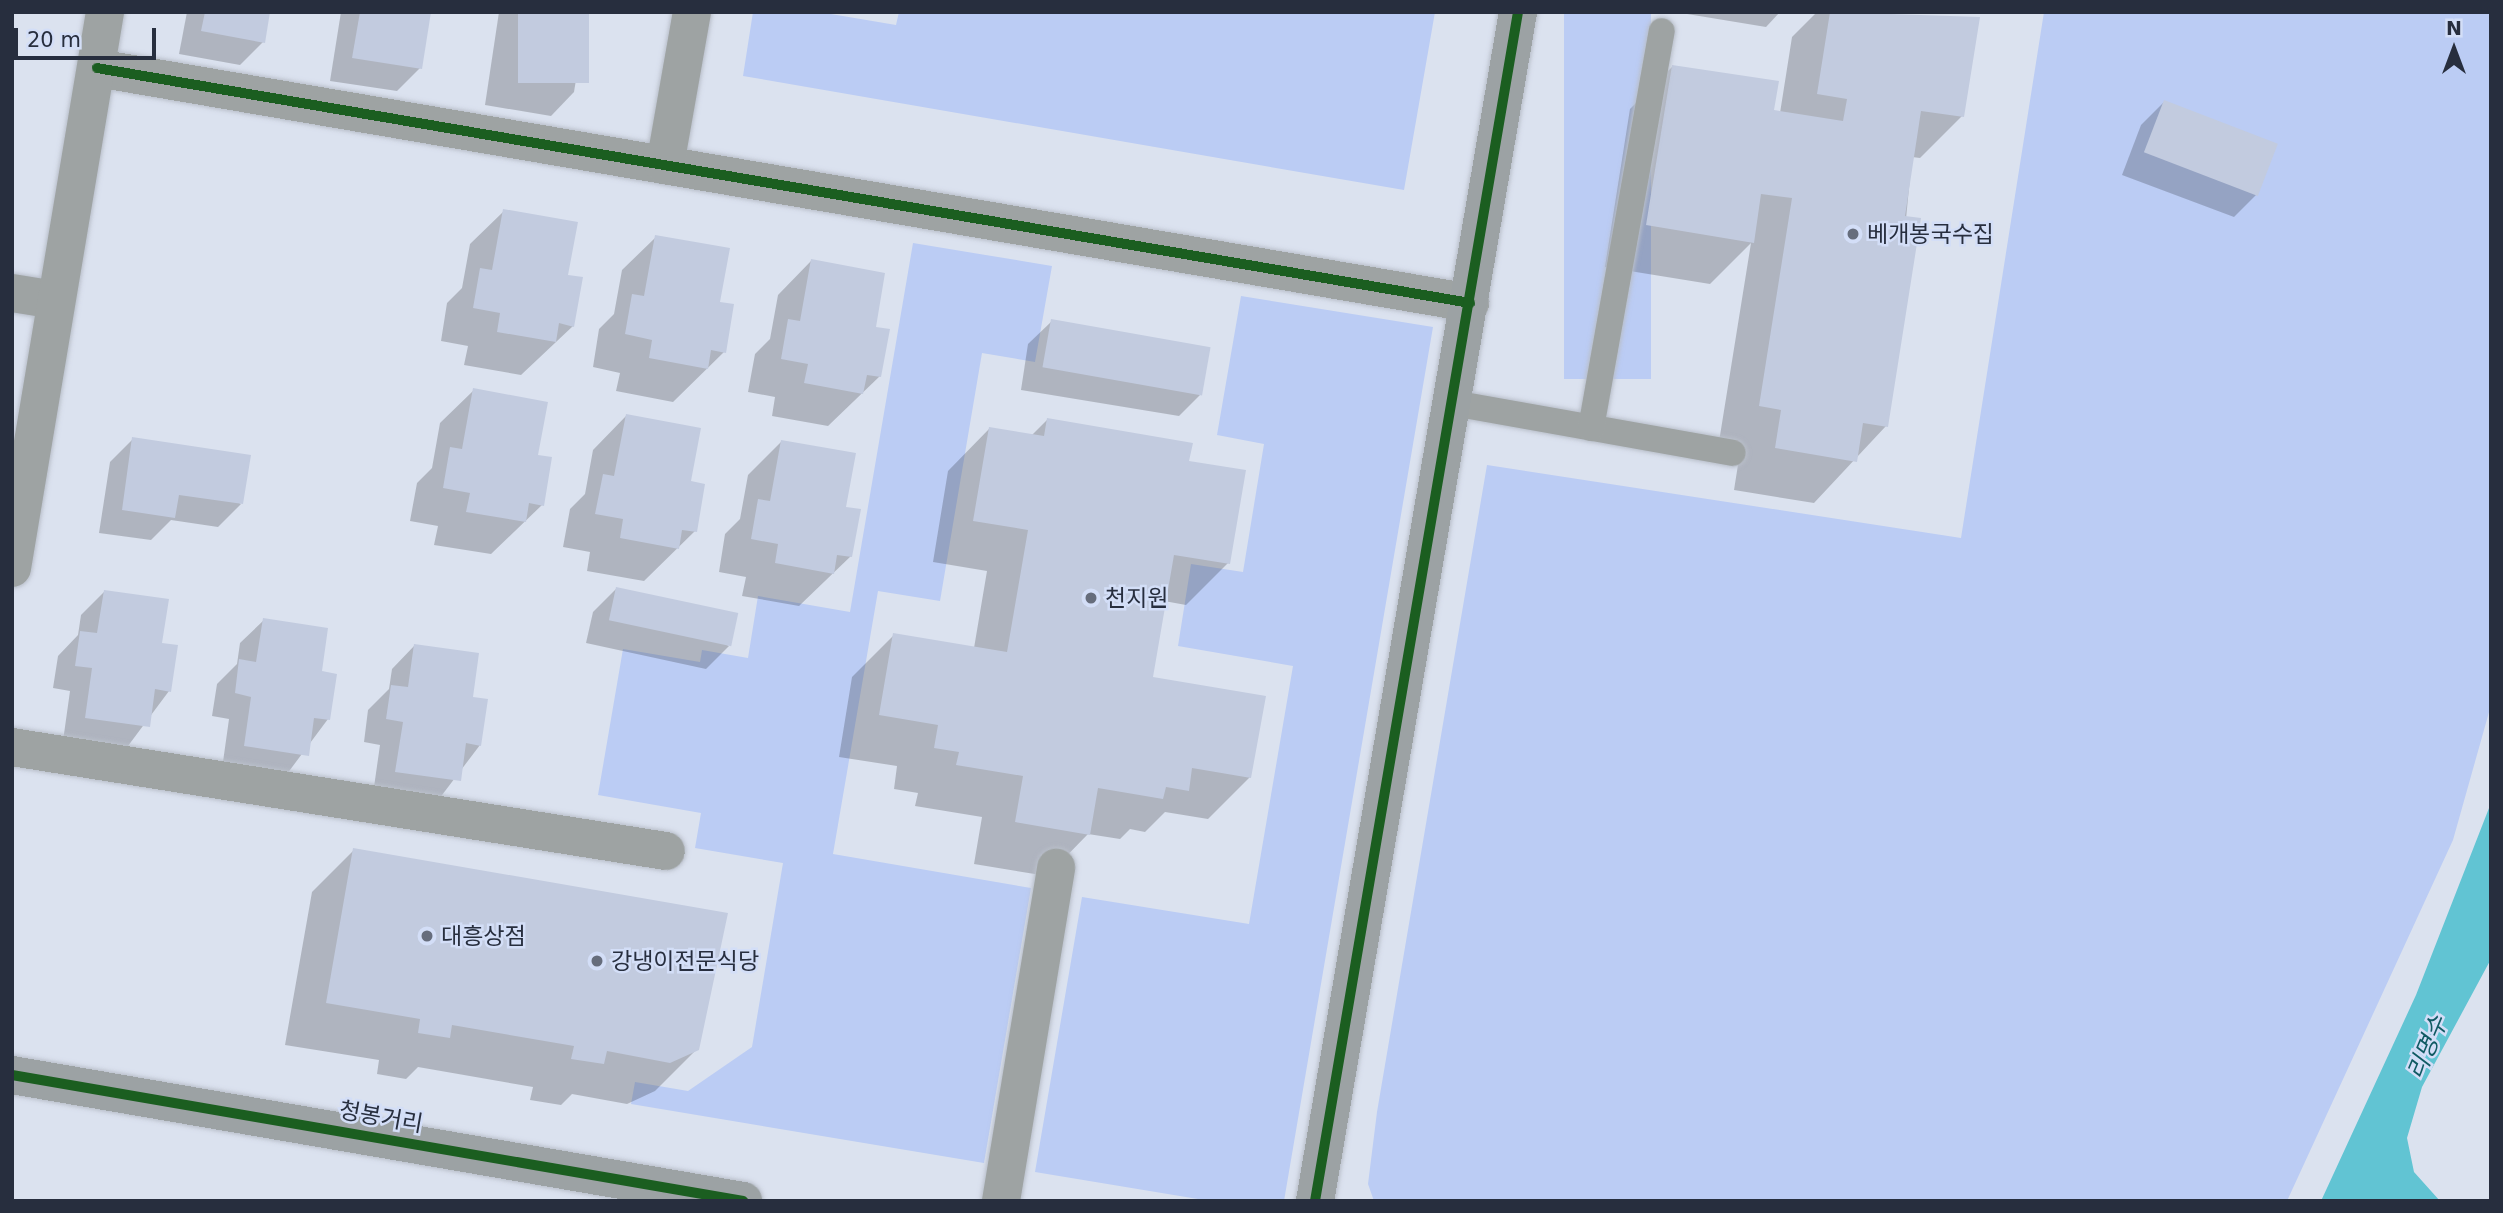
<!DOCTYPE html>
<meta charset="utf-8">
<style>
body{margin:0}
#map{position:relative;width:2503px;height:1213px;overflow:hidden;background:#dbe2ef;font-family:"DejaVu Sans","Noto Sans KR",sans-serif}
div>[style]{position:absolute}
[style*='--x']{left:calc(var(--x)*1px);top:calc(var(--y)*1px);width:calc(var(--w)*1px);rotate:calc(var(--a)*1deg)}
.green>*{inset:0;background:#bbccf4;transform-origin:0 0}
.water>*{inset:0;background:#61c4d3}
.shadow>*{inset:0;background:#0003}
.building>*{inset:0;background:#c2cbdf;transform-origin:0 0}
.roads{filter:drop-shadow(0 0 2px #b9bfca) drop-shadow(0 0 2px #b9bfca)}
.lane>*{height:26px;margin:-13px;padding:0 13px;transform-origin:13px;border-radius:13px;background:#9ea3a3}
.street>*{height:38px;margin:-19px;padding:0 19px;transform-origin:19px;border-radius:19px;background:#9ea3a3}
.secondary>*{height:38px;margin:-19px;padding:0 19px;transform-origin:19px;border-radius:19px;background:#9ca2a4}
.cycleway>*{height:10px;margin:-5px;padding:0 5px;transform-origin:5px;border-radius:5px;background:#1b5e20}
.dots>*{width:19px;height:19px;translate:-50% -50%;box-sizing:border-box;border:4px solid #d3def7;border-radius:50%}
span{translate:-50% -50%;white-space:nowrap;text-align:center;line-height:1.15;-webkit-text-stroke:5px #d3def7;paint-order:stroke}
.poi-label{font-size:23px;color:#272e3e}
.left{translate:0 -50%;text-align:left}
.street-label{font-size:23px;color:#272e3e}
.water-label{font-size:24px;color:#105a63;font-style:italic}
.frame{position:absolute;inset:0;border:14px solid #272e3e;pointer-events:none}
.north{position:absolute;left:2419px;top:14px;width:70px;height:70px;-webkit-text-stroke:5px #d3def7;paint-order:stroke;rotate:0deg;font-size:19px;font-weight:700;line-height:28px;text-align:center;color:#272e3e}
.north::after{content:'';display:block;margin:auto;width:24px;height:32px;background:#272e3e;clip-path:polygon(50% 0,100% 100%,50% 72%,0 100%)}
.scale{position:absolute;left:14px;top:28px;width:142px;height:32px;box-sizing:border-box;border:4px solid #272e3e;border-top:0;padding-left:9px;font-size:21px;line-height:24px;white-space:nowrap;color:#272e3e;-webkit-text-stroke:5px #d3def7;paint-order:stroke}
</style>
<div id="map">
<div class="green">
<div style="clip-path:polygon(753px 12px,819px 12px,896px 25px,899px 12px,1435px 12px,1404px 190px,743px 76px)"></div>
<div style="left:1564px;top:12px;width:87px;height:367px"></div>
<div style="clip-path:polygon(2044px 12px,2491px 12px,2491px 705px,2453px 840px,2287px 1201px,1374px 1201px,1368px 1184px,1377px 1112px,1487px 465px,1961px 538px)"></div>
<div style="clip-path:polygon(913px 243px,1052px 266px,1035px 362px,982px 353px,940px 601px,878px 591px,833px 854px,1031px 888px,984px 1163px,631px 1104px,635px 1082px,688px 1091px,752px 1047px,783px 863px,695px 848px,701px 813px,598px 795px,623px 649px,700px 662px,702px 650px,748px 658px,758px 596px,850px 612px)"></div>
<div style="clip-path:polygon(1241px 296px,1433px 327px,1284px 1201px,1210px 1201px,1035px 1172px,1082px 897px,1249px 924px,1293px 666px,1178px 646px,1191px 564px,1243px 572px,1264px 444px,1217px 435px)"></div>
</div>
<div class="water">
<div style="clip-path:polygon(2491px 803px,2491px 959px,2422px 1087px,2407px 1138px,2414px 1172px,2440px 1201px,2321px 1201px,2416px 995px)"></div>
</div>
<div class="shadow">
<div style="clip-path:polygon(187px 12px,269px 12px,263px 42px,240px 65px,179px 54px)"></div>
<div style="clip-path:polygon(341px 12px,429px 12px,420px 68px,397px 91px,330px 81px)"></div>
<div style="clip-path:polygon(499px 12px,587px 12px,574px 92px,551px 116px,485px 105px)"></div>
<div style="clip-path:polygon(1675px 12px,1780px 12px,1766px 27px)"></div>
<div style="clip-path:polygon(1817px 12px,1978px 18px,1962px 116px,1920px 158px,1912px 157px,1886px 426px,1814px 503px,1734px 490px,1740px 452px,1718px 448px,1751px 243px,1710px 284px,1605px 267px,1630px 109px,1672px 67px,1780px 113px,1792px 37px)"></div>
<div style="clip-path:polygon(2164px 102px,2257px 194px,2234px 217px,2122px 175px,2141px 125px)"></div>
<div style="clip-path:polygon(504px 211px,566px 277px,573px 326px,521px 375px,464px 365px,468px 346px,441px 341px,447px 303px,462px 288px,470px 244px)"></div>
<div style="clip-path:polygon(656px 237px,718px 303px,724px 352px,673px 402px,616px 391px,620px 373px,593px 367px,599px 329px,614px 314px,622px 270px)"></div>
<div style="clip-path:polygon(811px 261px,874px 328px,880px 376px,828px 426px,772px 416px,775px 397px,748px 392px,755px 354px,770px 339px,778px 295px)"></div>
<div style="clip-path:polygon(1052px 321px,1202px 393px,1179px 416px,1021px 390px,1028px 344px)"></div>
<div style="clip-path:polygon(474px 390px,536px 456px,542px 505px,491px 554px,434px 545px,438px 526px,410px 521px,417px 483px,432px 468px,440px 423px)"></div>
<div style="clip-path:polygon(626px 416px,689px 483px,695px 531px,644px 581px,587px 571px,590px 552px,563px 547px,570px 509px,585px 494px,593px 450px)"></div>
<div style="clip-path:polygon(1047px 420px,1187px 462px,1228px 563px,1186px 605px,1164px 601px,1151px 678px,1250px 777px,1208px 819px,1165px 812px,1145px 832px,1130px 829px,1120px 839px,1088px 834px,1047px 876px,974px 864px,982px 817px,915px 806px,918px 793px,894px 789px,897px 766px,839px 757px,852px 677px,894px 635px,974px 648px,987px 571px,933px 562px,948px 471px,989px 429px,1031px 436px)"></div>
<div style="clip-path:polygon(133px 439px,241px 504px,218px 527px,171px 520px,151px 540px,99px 533px,110px 462px)"></div>
<div style="clip-path:polygon(782px 441px,844px 508px,851px 556px,799px 606px,742px 596px,746px 577px,719px 572px,725px 534px,740px 519px,748px 475px)"></div>
<div style="clip-path:polygon(616px 589px,729px 646px,706px 669px,586px 643px,593px 612px)"></div>
<div style="clip-path:polygon(104px 592px,160px 644px,169px 691px,125px 750px,63px 741px,70px 691px,53px 688px,58px 656px,78px 635px,81px 615px)"></div>
<div style="clip-path:polygon(264px 620px,320px 673px,328px 719px,284px 778px,222px 769px,229px 719px,212px 716px,217px 684px,237px 664px,240px 643px)"></div>
<div style="clip-path:polygon(415px 645px,471px 698px,480px 745px,436px 803px,373px 794px,380px 745px,364px 742px,368px 710px,389px 689px,392px 669px)"></div>
<div style="clip-path:polygon(354px 850px,697px 1049px,655px 1091px,627px 1104px,572px 1094px,561px 1105px,530px 1100px,533px 1087px,418px 1067px,406px 1079px,377px 1074px,379px 1060px,285px 1045px,312px 892px)"></div>
</div>
<div class="building">
<div style="clip-path:polygon(205px 12px,270px 12px,265px 43px,201px 31px)"></div>
<div style="clip-path:polygon(360px 12px,431px 12px,422px 69px,352px 58px)"></div>
<div style="left:518px;top:12px;width:71px;height:71px"></div>
<div style="clip-path:polygon(1830px 12px,1980px 17px,1964px 117px,1921px 111px,1905px 216px,1921px 218px,1888px 427px,1863px 423px,1857px 462px,1775px 448px,1781px 410px,1759px 406px,1792px 198px,1761px 194px,1754px 243px,1646px 225px,1672px 65px,1779px 81px,1774px 110px,1843px 121px,1847px 99px,1817px 94px)"></div>
<div style="left:2164px;top:100px;width:122px;height:56px;rotate:21deg"></div>
<div style="clip-path:polygon(503px 209px,578px 222px,568px 275px,583px 277px,574px 327px,559px 323px,556px 342px,497px 332px,500px 313px,473px 308px,480px 268px,492px 270px)"></div>
<div style="clip-path:polygon(655px 235px,730px 248px,720px 302px,734px 304px,726px 353px,711px 350px,708px 369px,649px 358px,652px 340px,625px 334px,632px 294px,644px 296px)"></div>
<div style="clip-path:polygon(811px 259px,885px 273px,876px 327px,890px 329px,881px 377px,867px 375px,863px 394px,804px 383px,808px 364px,781px 359px,788px 319px,800px 321px)"></div>
<div style="left:1051px;top:319px;width:162px;height:49px;rotate:10deg"></div>
<div style="clip-path:polygon(473px 388px,548px 402px,538px 455px,552px 457px,544px 506px,529px 503px,526px 522px,466px 512px,470px 493px,443px 488px,450px 447px,462px 449px)"></div>
<div style="clip-path:polygon(626px 414px,701px 428px,691px 481px,705px 484px,697px 532px,682px 530px,679px 549px,620px 538px,623px 519px,595px 514px,603px 474px,614px 476px)"></div>
<div style="clip-path:polygon(1047px 418px,1193px 443px,1189px 461px,1246px 470px,1230px 564px,1174px 555px,1153px 677px,1266px 696px,1251px 778px,1192px 768px,1189px 791px,1166px 787px,1163px 799px,1098px 788px,1090px 835px,1015px 822px,1023px 776px,956px 765px,959px 752px,934px 748px,938px 725px,879px 715px,893px 633px,1007px 652px,1028px 530px,973px 521px,989px 427px,1044px 436px)"></div>
<div style="clip-path:polygon(132px 437px,251px 455px,243px 504px,179px 495px,175px 518px,122px 510px)"></div>
<div style="clip-path:polygon(781px 440px,856px 453px,846px 507px,861px 509px,852px 557px,837px 555px,834px 574px,775px 563px,778px 544px,751px 539px,758px 499px,770px 501px)"></div>
<div style="left:616px;top:587px;width:125px;height:34px;rotate:12deg"></div>
<div style="clip-path:polygon(104px 590px,169px 599px,162px 643px,178px 645px,171px 692px,155px 689px,150px 727px,85px 718px,92px 668px,75px 666px,80px 631px,97px 633px)"></div>
<div style="clip-path:polygon(263px 618px,328px 628px,322px 671px,337px 674px,330px 720px,314px 718px,309px 756px,244px 746px,251px 697px,235px 693px,239px 659px,256px 662px)"></div>
<div style="clip-path:polygon(414px 644px,479px 653px,473px 697px,488px 699px,481px 746px,466px 743px,461px 781px,395px 772px,403px 722px,386px 719px,391px 685px,408px 687px)"></div>
<div style="clip-path:polygon(353px 848px,728px 913px,699px 1050px,670px 1063px,607px 1051px,604px 1064px,571px 1059px,574px 1046px,452px 1025px,450px 1038px,418px 1033px,420px 1019px,326px 1003px)"></div>
</div>
<div class="roads">
<div class="lane">
<div style="--x:1453;--y:403;--w:284;--a:10.1"></div>
<div style="--x:1591;--y:428;--w:403;--a:-79.9"></div>
</div>
<div class="street">
<div style="--x:97;--y:68;--w:1393;--a:9.71"></div>
<div style="--x:665;--y:165;--w:155;--a:-80"></div>
<div style="--x:12;--y:293;--w:44;--a:9.2"></div>
<div style="--x:12;--y:568;--w:564;--a:-80.5"></div>
<div style="--x:12;--y:747;--w:662;--a:9.04"></div>
<div style="--x:1001;--y:1201;--w:338;--a:-80.6"></div>
</div>
<div class="secondary">
<div style="--x:12;--y:1075;--w:742;--a:9.78"></div>
<div style="--x:1315;--y:1201;--w:1206;--a:-80.31"></div>
</div>
</div>
<div class="cycleway">
<div style="--x:97;--y:68;--w:1393;--a:9.71"></div>
<div style="--x:12;--y:1075;--w:742;--a:9.78"></div>
<div style="--x:1315;--y:1201;--w:1206;--a:-80.31"></div>
</div>
<div class="dots">
<div style="left:1853px;top:234px;background:#666d7c"></div>
<div style="left:1091px;top:598px;background:#666d7c"></div>
<div style="left:427px;top:936px;background:#666d7c"></div>
<div style="left:597px;top:961px;background:#666d7c"></div>
</div>
<div class="poi-label">
<span class="left" style="left:1867px;top:234px">베개봉국수집</span>
<span class="left" style="left:1105px;top:598px">천지원</span>
<span class="left" style="left:441px;top:936px">대흥상점</span>
<span class="left" style="left:611px;top:961px">강냉이전문식당</span>
</div>
<div class="street-label">
<span style="left:381px;top:1117px;rotate:10deg">청봉거리</span>
</div>
<div class="water-label">
<span style="left:2428px;top:1048px;rotate:-67deg">리명수</span>
</div>
<div class="frame"></div>
<div class="north">N</div>
<div class="scale">20 m</div>
</div>
